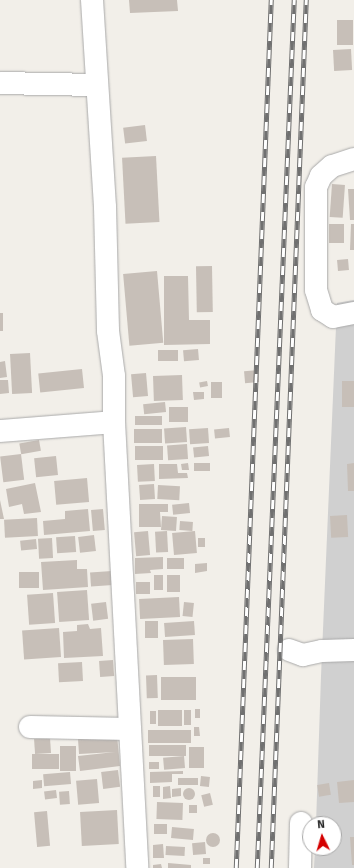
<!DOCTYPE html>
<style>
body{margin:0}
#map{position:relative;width:354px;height:868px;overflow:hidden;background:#f2efe9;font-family:Signika,sans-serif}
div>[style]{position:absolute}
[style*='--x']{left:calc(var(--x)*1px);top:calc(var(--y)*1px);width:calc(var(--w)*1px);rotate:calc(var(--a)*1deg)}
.religious>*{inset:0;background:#d0d0d0}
.building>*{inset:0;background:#c7bfb8;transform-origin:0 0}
.round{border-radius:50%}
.roads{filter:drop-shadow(0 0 1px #a9a9a9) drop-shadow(0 0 1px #a9a9a9)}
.minor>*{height:22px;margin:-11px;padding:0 11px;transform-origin:11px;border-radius:11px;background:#fff}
.rail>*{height:4.5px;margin-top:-2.25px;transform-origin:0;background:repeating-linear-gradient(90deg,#fff 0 9px,#707070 0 18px);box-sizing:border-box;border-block:1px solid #707070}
span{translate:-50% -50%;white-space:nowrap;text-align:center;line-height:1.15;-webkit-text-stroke:4px #fff;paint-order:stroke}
.north{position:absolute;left:302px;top:816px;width:40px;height:40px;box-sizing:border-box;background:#fff;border:1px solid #a7a7a7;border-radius:50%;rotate:355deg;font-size:11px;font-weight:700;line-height:16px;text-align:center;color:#222}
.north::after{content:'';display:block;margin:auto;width:14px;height:18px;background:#d40000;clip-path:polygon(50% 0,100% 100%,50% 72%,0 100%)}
</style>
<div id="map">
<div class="religious">
<div style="clip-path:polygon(354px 300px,354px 868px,314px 868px,315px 848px,334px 848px,334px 824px,316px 824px,321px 676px,337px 303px)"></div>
</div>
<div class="building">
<div style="clip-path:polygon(129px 0,177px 0,178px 11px,130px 13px)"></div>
<div style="left:337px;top:20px;width:16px;height:25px"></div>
<div style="left:351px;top:49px;width:21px;height:18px;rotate:87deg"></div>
<div style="left:145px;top:125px;width:16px;height:22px;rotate:83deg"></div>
<div style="left:156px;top:156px;width:66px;height:34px;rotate:87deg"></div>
<div style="left:332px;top:184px;width:13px;height:33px;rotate:4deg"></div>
<div style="clip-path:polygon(348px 189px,354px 189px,354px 220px,350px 220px)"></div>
<div style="left:329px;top:224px;width:15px;height:19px"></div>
<div style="clip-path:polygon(351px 224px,354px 224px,354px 250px,350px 250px)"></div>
<div style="left:348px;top:259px;width:11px;height:11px;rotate:85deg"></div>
<div style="left:212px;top:266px;width:46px;height:16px;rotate:89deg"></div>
<div style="left:157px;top:271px;width:72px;height:34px;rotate:85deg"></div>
<div style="clip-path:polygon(164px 276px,188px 276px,189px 320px,210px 320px,210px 344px,164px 345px)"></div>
<div style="left:0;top:313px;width:3px;height:18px"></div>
<div style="left:198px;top:349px;width:11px;height:15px;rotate:85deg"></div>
<div style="left:178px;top:350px;width:11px;height:20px;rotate:90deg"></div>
<div style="left:30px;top:353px;width:40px;height:20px;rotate:87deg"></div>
<div style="clip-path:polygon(5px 361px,7px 377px,0 378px,0 362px)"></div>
<div style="left:82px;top:369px;width:19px;height:44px;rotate:84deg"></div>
<div style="left:258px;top:370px;width:12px;height:14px;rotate:85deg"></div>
<div style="left:146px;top:373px;width:23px;height:15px;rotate:85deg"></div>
<div style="left:182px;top:375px;width:25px;height:29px;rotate:88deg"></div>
<div style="clip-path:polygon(0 380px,8px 380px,9px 393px,0 394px)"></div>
<div style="left:207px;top:381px;width:5px;height:8px;rotate:79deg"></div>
<div style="left:354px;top:381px;width:26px;height:12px;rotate:90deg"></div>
<div style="left:211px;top:382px;width:11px;height:16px"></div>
<div style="clip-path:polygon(193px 392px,204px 392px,204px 399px,194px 400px)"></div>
<div style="left:165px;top:402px;width:10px;height:22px;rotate:84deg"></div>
<div style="left:169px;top:407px;width:19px;height:15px"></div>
<div style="left:162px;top:416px;width:9px;height:27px;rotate:90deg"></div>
<div style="left:186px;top:427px;width:15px;height:22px;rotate:86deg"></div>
<div style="left:208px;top:428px;width:15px;height:19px;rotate:86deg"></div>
<div style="left:229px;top:428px;width:9px;height:15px;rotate:84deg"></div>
<div style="left:162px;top:429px;width:14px;height:28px;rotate:90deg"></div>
<div style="left:39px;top:440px;width:11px;height:20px;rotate:80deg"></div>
<div style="left:187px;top:444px;width:15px;height:20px;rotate:86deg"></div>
<div style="left:135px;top:446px;width:28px;height:14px"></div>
<div style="left:208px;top:446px;width:10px;height:15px;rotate:84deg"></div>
<div style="left:21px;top:454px;width:26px;height:21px;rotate:83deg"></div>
<div style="left:56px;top:456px;width:19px;height:22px;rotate:84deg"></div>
<div style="clip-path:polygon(188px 463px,189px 470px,182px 470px,181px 464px)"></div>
<div style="left:210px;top:463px;width:8px;height:16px;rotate:90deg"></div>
<div style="clip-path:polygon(354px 463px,354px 491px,348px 491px,347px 464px)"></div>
<div style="left:154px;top:464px;width:17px;height:17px;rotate:87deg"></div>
<div style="clip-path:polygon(159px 464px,177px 464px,178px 473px,187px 473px,188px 478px,159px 479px)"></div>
<div style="left:87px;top:478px;width:24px;height:33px;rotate:85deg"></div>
<div style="clip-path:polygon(35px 483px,41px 512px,24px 514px,22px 504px,9px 507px,6px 489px)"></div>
<div style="left:154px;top:484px;width:15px;height:15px;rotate:86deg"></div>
<div style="left:158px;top:485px;width:22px;height:14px;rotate:3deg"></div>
<div style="clip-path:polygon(0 500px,4px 519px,0 519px)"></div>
<div style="left:189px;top:503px;width:10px;height:17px;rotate:84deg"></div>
<div style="clip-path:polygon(139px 504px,168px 504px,168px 512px,160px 512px,161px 527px,139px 527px)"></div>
<div style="clip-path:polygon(88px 509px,90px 531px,44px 535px,43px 521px,65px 519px,65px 511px)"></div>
<div style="left:103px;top:509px;width:21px;height:12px;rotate:85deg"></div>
<div style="left:347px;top:515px;width:22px;height:17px;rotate:87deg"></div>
<div style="left:162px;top:516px;width:15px;height:14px;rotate:4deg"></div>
<div style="left:37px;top:518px;width:18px;height:33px;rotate:87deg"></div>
<div style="left:180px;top:521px;width:13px;height:9px;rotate:4deg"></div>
<div style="left:148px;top:531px;width:24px;height:14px;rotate:85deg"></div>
<div style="left:167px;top:531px;width:21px;height:12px;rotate:87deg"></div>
<div style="left:195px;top:531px;width:22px;height:23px;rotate:85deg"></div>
<div style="left:94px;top:535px;width:16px;height:16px;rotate:83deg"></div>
<div style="left:75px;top:536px;width:16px;height:19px;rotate:86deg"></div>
<div style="left:52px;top:538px;width:20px;height:14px;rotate:87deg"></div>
<div style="left:198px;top:538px;width:7px;height:9px"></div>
<div style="left:36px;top:539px;width:10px;height:16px;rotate:84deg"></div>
<div style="clip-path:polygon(163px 557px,163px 569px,150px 570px,151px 573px,135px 574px,135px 558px)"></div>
<div style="left:167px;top:558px;width:17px;height:11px"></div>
<div style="clip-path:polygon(77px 560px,77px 569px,87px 569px,88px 587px,43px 590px,41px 562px)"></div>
<div style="clip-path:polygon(207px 563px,207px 571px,195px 573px,195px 564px)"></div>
<div style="left:112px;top:571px;width:14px;height:22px;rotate:86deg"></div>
<div style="left:19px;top:572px;width:20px;height:16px"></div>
<div style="left:163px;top:575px;width:15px;height:9px;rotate:90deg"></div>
<div style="left:180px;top:575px;width:17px;height:13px;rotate:90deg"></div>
<div style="left:136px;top:582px;width:14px;height:12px"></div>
<div style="left:87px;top:590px;width:30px;height:30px;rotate:86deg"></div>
<div style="left:53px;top:593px;width:30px;height:26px;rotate:86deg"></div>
<div style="left:179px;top:597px;width:20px;height:40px;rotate:87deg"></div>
<div style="left:106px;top:602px;width:17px;height:15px;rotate:83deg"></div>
<div style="left:184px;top:602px;width:10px;height:14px;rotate:6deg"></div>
<div style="left:145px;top:621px;width:13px;height:17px"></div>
<div style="left:194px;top:621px;width:14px;height:30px;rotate:86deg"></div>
<div style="clip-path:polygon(88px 624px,90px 629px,101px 628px,103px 656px,64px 658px,63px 632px,77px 631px,77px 625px)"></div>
<div style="left:59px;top:628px;width:29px;height:37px;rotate:86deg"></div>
<div style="left:193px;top:639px;width:25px;height:30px;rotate:88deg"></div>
<div style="left:113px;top:660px;width:16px;height:14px;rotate:86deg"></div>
<div style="left:82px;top:662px;width:19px;height:24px;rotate:87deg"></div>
<div style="left:157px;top:675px;width:23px;height:11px;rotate:88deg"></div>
<div style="left:161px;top:677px;width:35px;height:23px"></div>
<div style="left:195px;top:709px;width:5px;height:9px"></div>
<div style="left:158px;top:710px;width:24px;height:16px"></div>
<div style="left:184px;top:710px;width:7px;height:15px"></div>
<div style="left:150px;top:711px;width:6px;height:13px"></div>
<div style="clip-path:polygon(194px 727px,199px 727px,200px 736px,194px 736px)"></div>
<div style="left:148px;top:730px;width:43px;height:13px"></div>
<div style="clip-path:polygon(117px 736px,120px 766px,80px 771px,78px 756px,115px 752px,79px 754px,78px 739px)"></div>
<div style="left:50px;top:738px;width:15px;height:16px;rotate:86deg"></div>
<div style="left:149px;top:745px;width:37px;height:11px"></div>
<div style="left:60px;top:746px;width:16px;height:25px"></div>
<div style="left:189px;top:747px;width:15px;height:21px"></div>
<div style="left:59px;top:754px;width:15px;height:27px;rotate:90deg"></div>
<div style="left:184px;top:756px;width:12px;height:21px;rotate:85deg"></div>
<div style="left:149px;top:762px;width:10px;height:7px"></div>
<div style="left:118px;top:770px;width:17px;height:17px;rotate:83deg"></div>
<div style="clip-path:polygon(183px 771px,183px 774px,172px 774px,172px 782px,150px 783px,150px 772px)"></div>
<div style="left:70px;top:772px;width:12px;height:27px;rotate:85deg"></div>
<div style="left:201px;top:776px;width:9px;height:10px;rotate:6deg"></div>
<div style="left:178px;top:778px;width:20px;height:7px"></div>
<div style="left:97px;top:779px;width:24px;height:21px;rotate:85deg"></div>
<div style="clip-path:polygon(42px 780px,42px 788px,33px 789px,33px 781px)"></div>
<div style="clip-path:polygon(354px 780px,354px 802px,339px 803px,337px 782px)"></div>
<div style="left:329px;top:783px;width:12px;height:12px;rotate:81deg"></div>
<div style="left:153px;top:786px;width:7px;height:11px"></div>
<div style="clip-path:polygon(170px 786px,171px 798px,163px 799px,163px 787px)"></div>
<div class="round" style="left:183px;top:788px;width:12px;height:12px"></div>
<div style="clip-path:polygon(181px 788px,181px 796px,172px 797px,172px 789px)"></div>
<div style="left:56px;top:790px;width:8px;height:12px;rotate:83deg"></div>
<div style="left:69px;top:791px;width:13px;height:10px;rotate:86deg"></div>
<div style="left:210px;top:793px;width:12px;height:9px;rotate:76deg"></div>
<div style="left:157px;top:802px;width:26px;height:17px;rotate:2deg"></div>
<div style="left:189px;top:805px;width:8px;height:8px"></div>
<div style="left:117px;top:810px;width:34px;height:37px;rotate:87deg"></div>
<div style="left:47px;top:811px;width:35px;height:13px;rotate:85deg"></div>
<div style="left:154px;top:824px;width:13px;height:10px"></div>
<div style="left:172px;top:827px;width:22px;height:11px;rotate:5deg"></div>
<div class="round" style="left:206px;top:833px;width:14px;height:14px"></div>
<div style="clip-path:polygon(350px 837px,354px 837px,354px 865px,352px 865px)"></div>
<div style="left:205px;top:842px;width:12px;height:13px;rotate:85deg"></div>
<div style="clip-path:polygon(163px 844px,164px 858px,153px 858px,153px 845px)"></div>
<div style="left:166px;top:846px;width:19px;height:9px;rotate:3deg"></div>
<div style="left:203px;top:858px;width:7px;height:6px"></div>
<div style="clip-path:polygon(168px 863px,191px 865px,191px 868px,168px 868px)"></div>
<div style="clip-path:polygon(161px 864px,162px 868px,153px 868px,153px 865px)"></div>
</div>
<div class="roads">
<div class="minor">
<div style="--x:92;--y:0;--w:207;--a:86.4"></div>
<div style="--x:105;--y:207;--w:124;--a:88.6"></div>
<div style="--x:108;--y:331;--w:45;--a:82.4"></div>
<div style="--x:114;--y:376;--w:46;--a:90"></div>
<div style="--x:114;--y:422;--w:447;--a:87"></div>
<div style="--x:0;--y:83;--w:97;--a:1.2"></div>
<div style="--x:354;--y:159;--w:23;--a:162"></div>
<div style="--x:332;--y:166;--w:15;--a:138"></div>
<div style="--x:321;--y:176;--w:12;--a:114"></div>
<div style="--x:316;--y:187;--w:103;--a:90"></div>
<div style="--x:316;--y:290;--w:21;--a:73"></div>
<div style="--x:322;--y:310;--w:13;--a:32"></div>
<div style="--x:333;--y:317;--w:21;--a:-11"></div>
<div style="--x:0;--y:431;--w:114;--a:-4.5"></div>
<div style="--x:289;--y:650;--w:15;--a:20"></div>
<div style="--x:303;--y:655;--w:19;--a:-12"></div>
<div style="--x:322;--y:651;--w:32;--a:-2"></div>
<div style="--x:30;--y:727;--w:100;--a:1.1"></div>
<div style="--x:300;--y:868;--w:45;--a:-88.7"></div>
</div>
</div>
<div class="rail">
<div style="--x:236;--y:868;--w:869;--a:-87.69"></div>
<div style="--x:257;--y:868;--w:869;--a:-87.56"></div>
<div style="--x:271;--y:868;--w:869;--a:-87.69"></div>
</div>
<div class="north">N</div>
</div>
